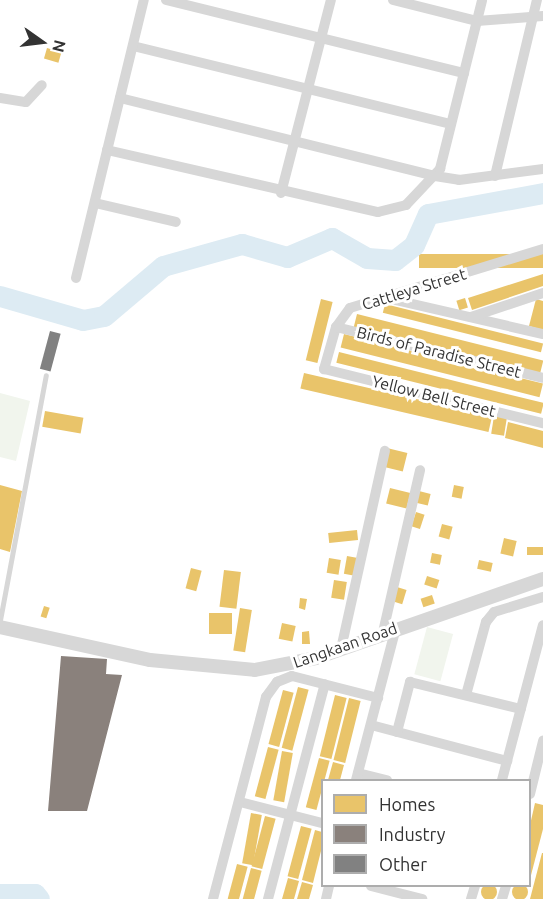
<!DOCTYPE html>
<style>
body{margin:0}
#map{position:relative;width:543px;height:899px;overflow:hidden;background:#fff;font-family:Ubuntu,sans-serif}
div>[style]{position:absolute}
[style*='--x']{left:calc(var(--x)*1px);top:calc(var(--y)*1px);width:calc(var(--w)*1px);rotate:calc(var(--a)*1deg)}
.green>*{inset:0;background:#f1f5ed;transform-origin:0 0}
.homes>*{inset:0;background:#e9c46a;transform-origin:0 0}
.round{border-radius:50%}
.industry>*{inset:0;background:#8a817c}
.river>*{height:21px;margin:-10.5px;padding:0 10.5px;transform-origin:10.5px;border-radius:10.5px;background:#ddebf3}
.building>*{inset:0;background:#818181;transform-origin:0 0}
.service>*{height:5px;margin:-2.5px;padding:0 2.5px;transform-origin:2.5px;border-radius:2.5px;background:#d7d7d7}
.minor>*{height:10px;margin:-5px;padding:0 5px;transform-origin:5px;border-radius:5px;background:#d7d7d7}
.tertiary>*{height:14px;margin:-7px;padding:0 7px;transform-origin:7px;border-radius:7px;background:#d7d7d7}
span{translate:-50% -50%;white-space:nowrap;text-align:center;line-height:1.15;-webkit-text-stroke:6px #fff;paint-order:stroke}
.street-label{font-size:16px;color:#333}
.legend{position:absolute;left:321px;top:779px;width:210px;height:108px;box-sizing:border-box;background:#fff;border:2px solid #adadad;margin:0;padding:8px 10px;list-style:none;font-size:18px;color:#333}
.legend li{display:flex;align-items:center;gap:12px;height:30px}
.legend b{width:30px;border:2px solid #adadad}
.north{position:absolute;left:12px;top:12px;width:60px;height:60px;-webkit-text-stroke:4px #fff;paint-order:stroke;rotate:104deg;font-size:16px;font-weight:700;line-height:24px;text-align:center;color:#333}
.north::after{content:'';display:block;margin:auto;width:21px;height:27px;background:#333;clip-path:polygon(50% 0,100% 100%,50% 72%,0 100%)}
</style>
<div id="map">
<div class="green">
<div style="clip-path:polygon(0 393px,30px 401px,16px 461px,0 457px)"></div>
<div style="left:427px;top:627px;width:27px;height:49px;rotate:15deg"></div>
</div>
<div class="homes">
<div style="left:47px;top:48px;width:15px;height:11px;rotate:16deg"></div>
<div style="left:543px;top:254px;width:14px;height:124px;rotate:90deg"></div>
<div style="clip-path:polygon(543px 274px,543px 286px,472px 310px,468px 298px)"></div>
<div style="left:465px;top:298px;width:10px;height:9px;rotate:73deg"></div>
<div style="left:321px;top:299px;width:12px;height:63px;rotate:14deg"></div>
<div style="clip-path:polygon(536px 299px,543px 301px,543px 330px,529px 326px)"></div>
<div style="left:385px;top:304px;width:163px;height:9px;rotate:14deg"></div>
<div style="left:357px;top:314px;width:192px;height:14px;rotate:14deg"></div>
<div style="left:344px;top:334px;width:205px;height:14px;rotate:14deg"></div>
<div style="left:339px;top:352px;width:211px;height:11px;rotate:14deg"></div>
<div style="left:304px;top:373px;width:193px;height:16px;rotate:13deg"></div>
<div style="left:45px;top:411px;width:39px;height:16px;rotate:10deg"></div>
<div style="left:494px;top:416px;width:13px;height:18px;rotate:9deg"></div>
<div style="clip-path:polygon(508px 422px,543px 431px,543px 448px,505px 438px)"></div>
<div style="left:387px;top:448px;width:21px;height:19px;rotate:14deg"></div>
<div style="clip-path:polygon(0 485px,22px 491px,10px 552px,0 549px)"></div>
<div style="left:454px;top:485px;width:10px;height:12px;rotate:11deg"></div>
<div style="left:390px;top:488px;width:21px;height:16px;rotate:14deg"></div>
<div style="left:419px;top:491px;width:12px;height:12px;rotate:14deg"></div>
<div style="left:416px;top:512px;width:9px;height:15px;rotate:18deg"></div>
<div style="left:442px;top:524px;width:11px;height:13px;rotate:15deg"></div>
<div style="left:357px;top:530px;width:10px;height:29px;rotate:84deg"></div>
<div style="left:504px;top:538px;width:13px;height:16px;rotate:13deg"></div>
<div style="left:527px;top:547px;width:16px;height:8px"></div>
<div style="left:432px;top:553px;width:10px;height:10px;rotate:11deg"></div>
<div style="left:347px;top:556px;width:11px;height:18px;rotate:10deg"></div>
<div style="left:329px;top:558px;width:12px;height:15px;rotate:9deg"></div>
<div style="left:479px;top:560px;width:14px;height:9px;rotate:12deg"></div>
<div style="left:191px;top:568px;width:11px;height:21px;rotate:15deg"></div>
<div style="left:224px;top:570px;width:17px;height:37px;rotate:7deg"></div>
<div style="left:427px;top:576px;width:13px;height:9px;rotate:18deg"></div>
<div style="left:334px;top:580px;width:13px;height:18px;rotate:9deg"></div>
<div style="left:397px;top:587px;width:10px;height:15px;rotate:17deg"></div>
<div style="left:432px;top:595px;width:9px;height:12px;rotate:72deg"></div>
<div style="clip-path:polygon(300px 598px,307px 599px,305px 610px,299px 608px)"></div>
<div style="left:44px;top:606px;width:6px;height:11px;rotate:18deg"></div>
<div style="left:240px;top:608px;width:12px;height:43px;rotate:9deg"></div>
<div style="left:209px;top:613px;width:23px;height:21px"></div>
<div style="left:282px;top:623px;width:14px;height:16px;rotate:12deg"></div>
<div style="clip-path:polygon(309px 631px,310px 644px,302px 644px,302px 632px)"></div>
<div style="left:298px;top:687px;width:11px;height:63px;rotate:15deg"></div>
<div style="left:283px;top:690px;width:11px;height:56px;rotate:15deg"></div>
<div style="left:335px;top:695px;width:12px;height:63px;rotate:14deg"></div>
<div style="left:349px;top:698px;width:12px;height:64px;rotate:14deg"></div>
<div style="left:268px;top:747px;width:11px;height:51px;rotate:15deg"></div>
<div style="left:282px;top:751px;width:11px;height:50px;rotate:10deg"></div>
<div style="left:319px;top:758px;width:11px;height:51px;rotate:15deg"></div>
<div style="clip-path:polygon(333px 762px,344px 765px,340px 780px,328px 780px)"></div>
<div style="clip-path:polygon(535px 803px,543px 805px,543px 829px,530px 879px,530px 825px)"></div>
<div style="left:251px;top:813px;width:11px;height:51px;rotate:10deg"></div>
<div style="left:265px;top:816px;width:11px;height:52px;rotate:15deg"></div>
<div style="left:301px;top:826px;width:11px;height:52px;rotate:15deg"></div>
<div style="clip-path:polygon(315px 830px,322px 832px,322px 847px,313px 883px,302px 880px)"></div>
<div style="clip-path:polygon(543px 853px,543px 899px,530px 899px,542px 853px)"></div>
<div style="left:237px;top:864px;width:11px;height:36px;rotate:15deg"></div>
<div style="left:251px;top:868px;width:11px;height:32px;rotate:15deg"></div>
<div style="clip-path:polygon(288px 878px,299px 881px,294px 899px,282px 899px)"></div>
<div style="clip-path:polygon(302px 882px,313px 885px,309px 899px,297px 899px)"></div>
<div class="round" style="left:512px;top:884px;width:16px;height:16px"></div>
<div class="round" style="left:481px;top:884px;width:16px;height:16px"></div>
</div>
<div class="industry">
<div style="clip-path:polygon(61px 656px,107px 659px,106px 674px,122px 675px,87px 811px,48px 811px)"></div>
</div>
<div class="river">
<div style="--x:0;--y:296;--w:86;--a:16.1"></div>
<div style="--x:83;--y:320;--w:21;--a:-11"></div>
<div style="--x:104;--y:316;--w:77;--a:-40.3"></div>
<div style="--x:163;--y:266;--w:82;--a:-15.6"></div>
<div style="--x:242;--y:244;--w:47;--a:16.1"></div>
<div style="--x:287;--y:257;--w:49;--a:-22.9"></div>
<div style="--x:332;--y:238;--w:40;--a:29.7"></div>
<div style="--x:367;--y:258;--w:28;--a:4"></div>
<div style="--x:395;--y:260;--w:24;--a:-38"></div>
<div style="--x:414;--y:245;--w:34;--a:-66"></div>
<div style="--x:428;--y:214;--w:117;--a:-10.3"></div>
<div style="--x:0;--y:894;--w:35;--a:0"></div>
<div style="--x:35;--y:894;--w:6;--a:51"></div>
</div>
<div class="building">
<div style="left:50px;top:331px;width:11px;height:39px;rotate:15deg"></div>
</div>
<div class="service">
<div style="--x:0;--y:620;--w:249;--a:-79.4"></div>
</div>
<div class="minor">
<div style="--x:166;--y:0;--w:307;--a:13.8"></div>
<div style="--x:393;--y:0;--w:87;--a:14"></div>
<div style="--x:477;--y:21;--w:66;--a:-4.3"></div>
<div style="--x:133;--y:46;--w:327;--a:13.8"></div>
<div style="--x:0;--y:98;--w:26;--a:9"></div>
<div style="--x:26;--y:102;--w:23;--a:-47"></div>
<div style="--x:120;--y:98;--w:325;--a:13.9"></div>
<div style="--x:435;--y:176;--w:24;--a:9"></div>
<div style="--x:459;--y:180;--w:85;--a:-7.5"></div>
<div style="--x:107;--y:150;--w:278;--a:12.9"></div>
<div style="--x:378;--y:212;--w:29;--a:-14"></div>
<div style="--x:406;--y:205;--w:50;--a:-46.6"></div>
<div style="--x:440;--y:169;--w:174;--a:-76"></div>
<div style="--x:495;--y:176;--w:181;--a:-76.6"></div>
<div style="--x:281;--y:193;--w:199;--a:-75.5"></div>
<div style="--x:95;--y:203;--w:83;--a:13.2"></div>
<div style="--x:543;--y:249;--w:202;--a:163"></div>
<div style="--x:350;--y:308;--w:24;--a:126"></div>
<div style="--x:336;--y:327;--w:44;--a:105.9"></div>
<div style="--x:324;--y:369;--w:226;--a:13.9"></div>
<div style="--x:76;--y:278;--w:286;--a:-76.3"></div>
<div style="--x:391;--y:299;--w:156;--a:13"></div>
<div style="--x:471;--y:317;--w:76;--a:-18.4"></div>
<div style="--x:336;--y:327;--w:213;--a:13.8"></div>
<div style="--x:383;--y:632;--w:166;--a:-77.1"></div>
<div style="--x:341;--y:649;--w:203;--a:-77.5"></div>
<div style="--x:466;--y:695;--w:76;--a:-74.7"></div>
<div style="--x:486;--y:622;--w:13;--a:-51"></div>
<div style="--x:494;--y:612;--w:51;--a:-17"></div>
<div style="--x:371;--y:725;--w:141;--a:14.8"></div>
<div style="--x:397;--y:732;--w:52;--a:-75.4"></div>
<div style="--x:410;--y:682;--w:114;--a:13.7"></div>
<div style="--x:358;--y:773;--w:30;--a:14"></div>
<div style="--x:356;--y:780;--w:157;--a:-75.3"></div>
<div style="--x:502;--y:780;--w:160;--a:-75.2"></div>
<div style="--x:530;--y:794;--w:55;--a:-76.2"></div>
<div style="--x:240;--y:802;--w:85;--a:14.4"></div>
<div style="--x:371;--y:886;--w:53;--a:14.3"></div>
<div style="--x:213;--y:899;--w:209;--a:-75.3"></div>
<div style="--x:266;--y:697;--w:19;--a:-54"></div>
<div style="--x:277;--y:682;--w:16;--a:-22"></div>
<div style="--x:292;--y:676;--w:89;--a:14.3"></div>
<div style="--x:268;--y:899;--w:222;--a:-75.2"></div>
<div style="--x:326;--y:899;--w:13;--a:-77"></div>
<div style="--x:471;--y:899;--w:14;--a:-73"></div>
<div style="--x:502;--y:899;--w:14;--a:-73"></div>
</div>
<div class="tertiary">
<div style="--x:0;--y:627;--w:154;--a:12.4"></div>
<div style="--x:150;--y:660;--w:105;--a:5.4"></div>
<div style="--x:255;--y:670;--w:62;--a:-11.1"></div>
<div style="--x:316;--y:658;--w:240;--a:-19.2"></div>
</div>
<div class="street-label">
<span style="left:414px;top:289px;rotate:-17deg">Cattleya Street</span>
<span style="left:439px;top:352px;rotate:14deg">Birds of Paradise Street</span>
<span style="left:434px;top:396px;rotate:14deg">Yellow Bell Street</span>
<span style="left:345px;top:645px;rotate:-19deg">Langkaan Road</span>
</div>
<ul class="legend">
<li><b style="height:16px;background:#e9c46a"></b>Homes</li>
<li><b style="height:16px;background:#8a817c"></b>Industry</li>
<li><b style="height:16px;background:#818181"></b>Other</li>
</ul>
<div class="north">N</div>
</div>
